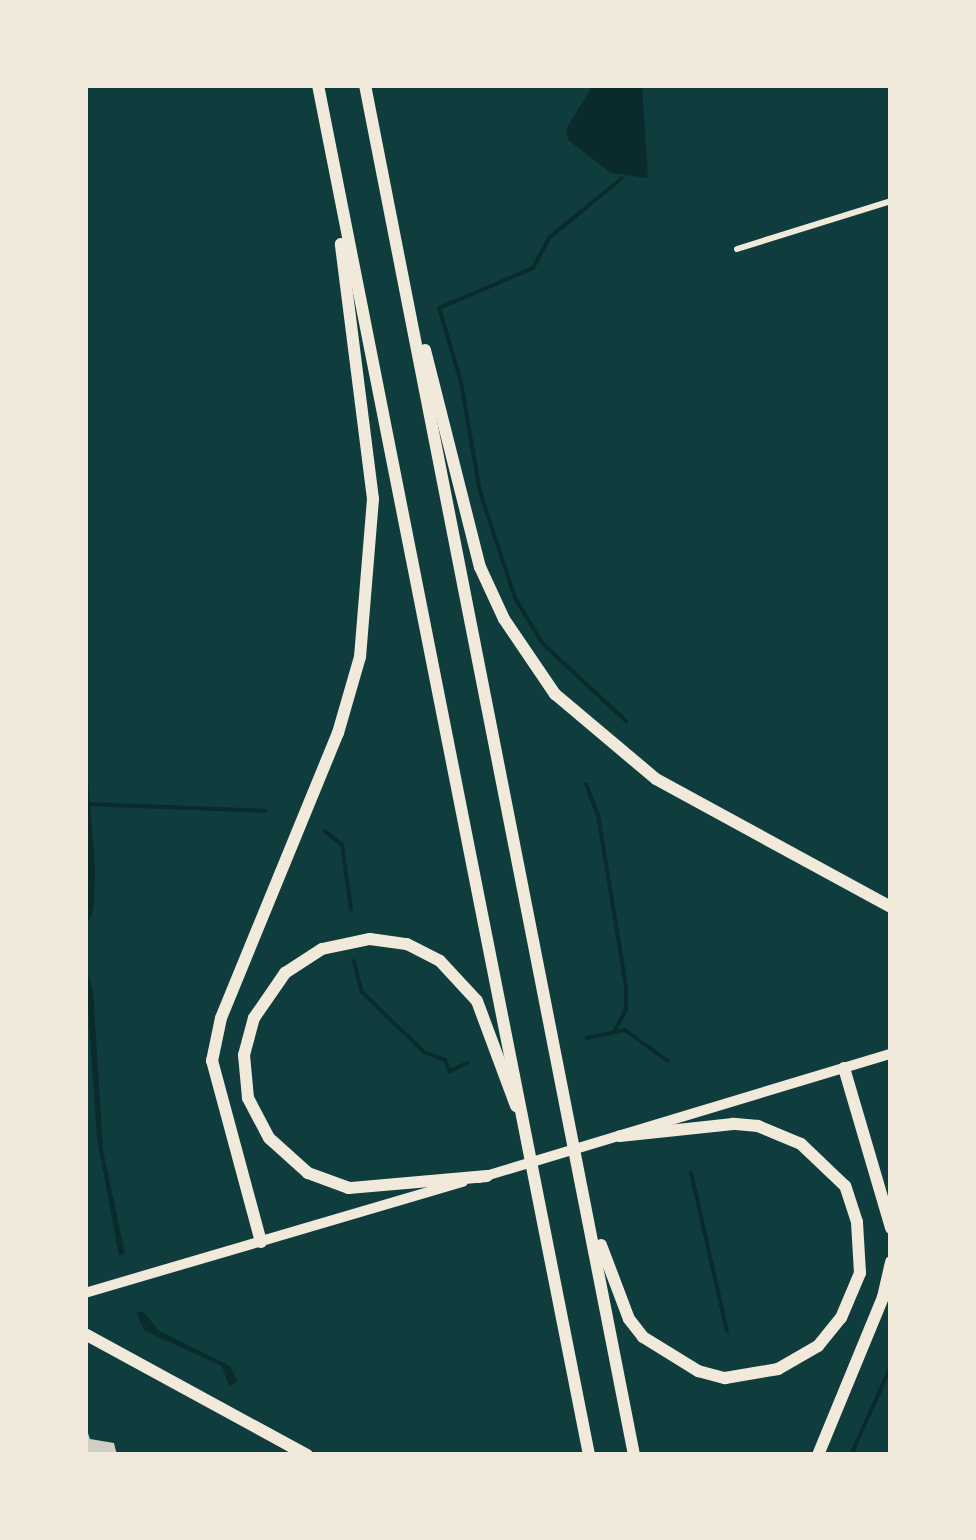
<!DOCTYPE html>
<style>
body{margin:0}
#map{position:relative;width:976px;height:1540px;overflow:hidden;background:#0f3d3e;font-family:Figtree,sans-serif}
div>[style]{position:absolute}
[style*='--x']{left:calc(var(--x)*1px);top:calc(var(--y)*1px);width:calc(var(--w)*1px);rotate:calc(var(--a)*1deg)}
.water>*{inset:0;background:#0a2a2b}
.stream>*{height:4px;margin:-2px;padding:0 2px;transform-origin:2px;border-radius:2px;background:#0a2a2b}
.building>*{inset:0;background:#cfcfc3}
.minor>*{height:6px;margin:-3px;padding:0 3px;transform-origin:3px;border-radius:3px;background:#f1e9da}
.primary>*{height:10px;margin:-5px;padding:0 5px;transform-origin:5px;border-radius:5px;background:#f1e9da}
.motorway>*{height:12px;margin:-6px;padding:0 6px;transform-origin:6px;border-radius:6px;background:#f1e9da}
span{translate:-50% -50%;white-space:nowrap;text-align:center;line-height:1.15;-webkit-text-stroke:9px #f1e9da;paint-order:stroke}
.frame{position:absolute;inset:0;border:88px solid #f1e9da;pointer-events:none}
</style>
<div id="map">
<div class="water">
<div style="clip-path:polygon(593px 85px,642px 85px,648px 178px,611px 173px,568px 140px,566px 129px)"></div>
<div style="clip-path:polygon(85px 745px,95px 867px,94px 908px,85px 930px)"></div>
<div style="clip-path:polygon(85px 961px,93px 991px,103px 1150px,125px 1253px,119px 1256px,97px 1138px)"></div>
<div style="clip-path:polygon(143px 1311px,158px 1330px,230px 1366px,238px 1381px,229px 1386px,222px 1366px,145px 1331px,136px 1313px)"></div>
</div>
<div class="stream">
<div style="--x:622;--y:178;--w:94;--a:140.6"></div>
<div style="--x:549;--y:238;--w:34;--a:118"></div>
<div style="--x:533;--y:268;--w:102;--a:156.9"></div>
<div style="--x:439;--y:308;--w:77;--a:73.4"></div>
<div style="--x:461;--y:382;--w:112;--a:80.2"></div>
<div style="--x:480;--y:492;--w:112;--a:71.7"></div>
<div style="--x:515;--y:598;--w:52;--a:59"></div>
<div style="--x:542;--y:643;--w:115;--a:42.9"></div>
<div style="--x:586;--y:784;--w:33;--a:69"></div>
<div style="--x:598;--y:815;--w:173;--a:80.7"></div>
<div style="--x:626;--y:986;--w:23;--a:90"></div>
<div style="--x:626;--y:1009;--w:25;--a:117"></div>
<div style="--x:85;--y:804;--w:180;--a:2.2"></div>
<div style="--x:325;--y:831;--w:22;--a:39"></div>
<div style="--x:342;--y:845;--w:65;--a:82"></div>
<div style="--x:354;--y:961;--w:32;--a:76"></div>
<div style="--x:362;--y:992;--w:86;--a:44.1"></div>
<div style="--x:424;--y:1052;--w:22;--a:21"></div>
<div style="--x:445;--y:1060;--w:12;--a:66"></div>
<div style="--x:450;--y:1071;--w:19;--a:-25"></div>
<div style="--x:587;--y:1038;--w:39;--a:-12"></div>
<div style="--x:625;--y:1030;--w:53;--a:35.8"></div>
<div style="--x:691;--y:1173;--w:162;--a:77.2"></div>
<div style="--x:851;--y:1455;--w:98;--a:-65.8"></div>
</div>
<div class="building">
<div style="clip-path:polygon(85px 1425px,90px 1439px,114px 1443px,117px 1455px,85px 1455px)"></div>
</div>
<div class="minor">
<div style="--x:737;--y:249;--w:161;--a:-17.3"></div>
</div>
<div class="primary">
<div style="--x:479;--y:1178;--w:430;--a:-16.8"></div>
<div style="--x:85;--y:1293;--w:394;--a:-16.4"></div>
</div>
<div class="motorway">
<div style="--x:318;--y:85;--w:1397;--a:78.81"></div>
<div style="--x:365;--y:85;--w:1396;--a:78.89"></div>
<div style="--x:425;--y:350;--w:224;--a:75.8"></div>
<div style="--x:480;--y:567;--w:57;--a:65.2"></div>
<div style="--x:504;--y:619;--w:91;--a:55.8"></div>
<div style="--x:555;--y:694;--w:132;--a:40.1"></div>
<div style="--x:656;--y:779;--w:268;--a:28.6"></div>
<div style="--x:844;--y:1068;--w:167;--a:73.6"></div>
<div style="--x:487;--y:1176;--w:139;--a:175"></div>
<div style="--x:349;--y:1188;--w:44;--a:-159.9"></div>
<div style="--x:308;--y:1173;--w:52;--a:-138.1"></div>
<div style="--x:269;--y:1138;--w:45;--a:-117.7"></div>
<div style="--x:248;--y:1098;--w:43;--a:-95.3"></div>
<div style="--x:244;--y:1055;--w:38;--a:-75"></div>
<div style="--x:254;--y:1018;--w:55;--a:-55.4"></div>
<div style="--x:285;--y:973;--w:44;--a:-33"></div>
<div style="--x:322;--y:949;--w:49;--a:-11.8"></div>
<div style="--x:370;--y:939;--w:37;--a:8"></div>
<div style="--x:407;--y:944;--w:37;--a:27"></div>
<div style="--x:440;--y:961;--w:54;--a:47.2"></div>
<div style="--x:477;--y:1001;--w:112;--a:69.6"></div>
<div style="--x:261;--y:1242;--w:188;--a:-105.1"></div>
<div style="--x:212;--y:1061;--w:44;--a:-78.2"></div>
<div style="--x:221;--y:1018;--w:308;--a:-67.7"></div>
<div style="--x:338;--y:733;--w:79;--a:-73.9"></div>
<div style="--x:360;--y:657;--w:159;--a:-85.3"></div>
<div style="--x:373;--y:499;--w:257;--a:-97.2"></div>
<div style="--x:601;--y:1245;--w:79;--a:69.3"></div>
<div style="--x:629;--y:1319;--w:23;--a:52"></div>
<div style="--x:643;--y:1337;--w:65;--a:31.7"></div>
<div style="--x:698;--y:1371;--w:28;--a:15"></div>
<div style="--x:725;--y:1378;--w:54;--a:-9.6"></div>
<div style="--x:778;--y:1369;--w:46;--a:-29.9"></div>
<div style="--x:818;--y:1346;--w:36;--a:-51"></div>
<div style="--x:841;--y:1318;--w:49;--a:-67.1"></div>
<div style="--x:860;--y:1273;--w:51;--a:-93.4"></div>
<div style="--x:857;--y:1222;--w:38;--a:-108"></div>
<div style="--x:845;--y:1186;--w:61;--a:-136.3"></div>
<div style="--x:801;--y:1144;--w:47;--a:-157.3"></div>
<div style="--x:758;--y:1126;--w:25;--a:-175"></div>
<div style="--x:733;--y:1124;--w:114;--a:173.9"></div>
<div style="--x:85;--y:1334;--w:253;--a:28.6"></div>
<div style="--x:818;--y:1455;--w:171;--a:-67.6"></div>
<div style="--x:883;--y:1297;--w:36;--a:-77"></div>
</div>
<div class="frame"></div>
</div>
